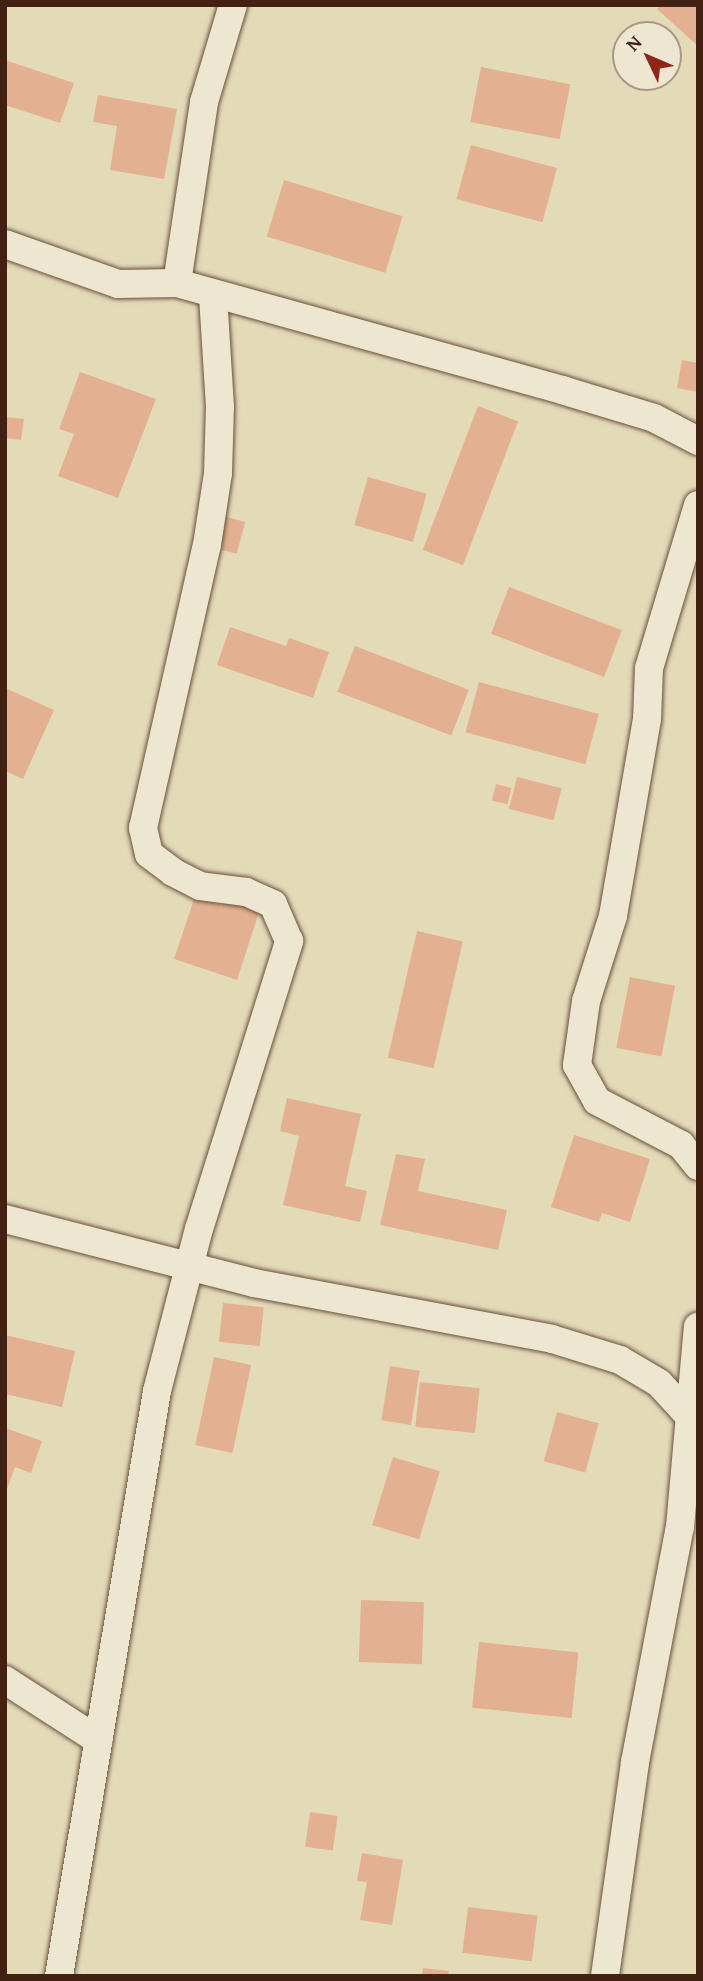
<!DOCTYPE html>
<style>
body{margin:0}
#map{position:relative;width:703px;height:1981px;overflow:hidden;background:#e3dab8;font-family:"Gentium Book Plus",serif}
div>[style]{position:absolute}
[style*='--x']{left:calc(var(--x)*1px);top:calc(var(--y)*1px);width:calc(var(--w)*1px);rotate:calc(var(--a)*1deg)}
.building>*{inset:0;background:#e3b191;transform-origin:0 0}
.roads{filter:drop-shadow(0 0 2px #6a4f3c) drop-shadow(0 0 2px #6a4f3c)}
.street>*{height:28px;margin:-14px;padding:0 14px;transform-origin:14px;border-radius:14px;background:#ede7d1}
span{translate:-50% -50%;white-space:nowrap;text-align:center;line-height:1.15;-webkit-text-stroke:7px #ede7d1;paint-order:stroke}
.frame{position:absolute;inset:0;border:7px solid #422112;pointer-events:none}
.north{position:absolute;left:612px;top:21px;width:70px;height:70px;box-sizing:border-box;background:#ede7d1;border:2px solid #a99885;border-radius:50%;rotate:314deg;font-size:19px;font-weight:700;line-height:28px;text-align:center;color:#422112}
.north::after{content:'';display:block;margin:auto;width:24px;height:32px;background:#8f2418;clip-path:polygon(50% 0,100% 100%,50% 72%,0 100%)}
</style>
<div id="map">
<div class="building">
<div style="clip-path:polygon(661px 5px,698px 5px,698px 46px,657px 9px)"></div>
<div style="clip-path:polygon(5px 60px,74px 83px,60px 123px,5px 105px)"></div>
<div style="left:481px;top:67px;width:91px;height:56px;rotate:11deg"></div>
<div style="clip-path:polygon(98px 95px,177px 109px,164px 179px,110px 170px,117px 126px,93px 122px)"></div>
<div style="left:471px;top:145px;width:89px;height:56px;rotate:15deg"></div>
<div style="left:284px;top:180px;width:124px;height:59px;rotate:17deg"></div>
<div style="clip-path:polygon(682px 360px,698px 363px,698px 392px,677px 388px)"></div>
<div style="clip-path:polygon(80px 372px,156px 399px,118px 498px,58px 476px,74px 434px,59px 429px)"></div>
<div style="left:478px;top:406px;width:43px;height:154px;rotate:21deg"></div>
<div style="clip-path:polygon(5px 417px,24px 419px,21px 440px,5px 438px)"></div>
<div style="left:368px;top:477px;width:61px;height:50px;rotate:16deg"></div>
<div style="left:223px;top:516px;width:23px;height:33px;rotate:15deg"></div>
<div style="left:509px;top:587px;width:121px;height:50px;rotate:21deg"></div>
<div style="clip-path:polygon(230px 627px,286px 646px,289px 638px,329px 652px,313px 698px,217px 665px)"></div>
<div style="left:355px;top:646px;width:122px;height:49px;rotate:21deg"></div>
<div style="left:479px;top:682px;width:124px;height:52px;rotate:15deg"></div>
<div style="clip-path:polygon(5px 688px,54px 710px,23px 779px,5px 771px)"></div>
<div style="left:517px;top:777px;width:46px;height:33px;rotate:14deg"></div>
<div style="left:496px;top:784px;width:16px;height:17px;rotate:14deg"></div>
<div style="clip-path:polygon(229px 886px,264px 897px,237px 980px,174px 959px,195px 896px,222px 905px)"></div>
<div style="left:417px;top:931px;width:47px;height:130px;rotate:13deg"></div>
<div style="left:630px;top:977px;width:46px;height:72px;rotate:11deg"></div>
<div style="clip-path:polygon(287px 1098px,361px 1114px,345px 1186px,367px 1191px,360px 1222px,283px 1205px,299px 1136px,280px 1131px)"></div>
<div style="clip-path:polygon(574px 1135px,650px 1159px,630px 1222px,602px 1213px,599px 1222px,551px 1207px)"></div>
<div style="clip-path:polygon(396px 1154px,425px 1159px,418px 1191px,507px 1210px,498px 1250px,380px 1225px)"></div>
<div style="left:223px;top:1303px;width:41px;height:39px;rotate:6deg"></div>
<div style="clip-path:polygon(5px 1335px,75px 1351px,62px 1407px,5px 1394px)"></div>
<div style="left:214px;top:1357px;width:38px;height:90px;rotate:12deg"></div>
<div style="left:390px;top:1366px;width:30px;height:55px;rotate:9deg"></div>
<div style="left:420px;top:1382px;width:60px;height:45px;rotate:6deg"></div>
<div style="left:557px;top:1412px;width:43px;height:51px;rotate:15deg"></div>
<div style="clip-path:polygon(5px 1428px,42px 1441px,31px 1473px,15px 1467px,7px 1489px)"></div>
<div style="left:393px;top:1457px;width:49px;height:71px;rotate:17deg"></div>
<div style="left:361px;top:1600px;width:63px;height:62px;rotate:2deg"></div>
<div style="left:479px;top:1642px;width:100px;height:66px;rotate:6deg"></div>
<div style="left:310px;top:1812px;width:28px;height:35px;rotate:8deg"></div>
<div style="clip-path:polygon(362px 1853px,403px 1860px,392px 1925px,360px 1920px,367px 1882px,357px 1881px)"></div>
<div style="left:468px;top:1907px;width:70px;height:46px;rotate:7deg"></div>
<div style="clip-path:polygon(423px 1968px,449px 1971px,448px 1976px,422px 1976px)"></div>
</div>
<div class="roads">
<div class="street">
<div style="--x:5;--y:244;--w:120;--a:19.5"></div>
<div style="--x:118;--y:284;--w:59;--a:-1"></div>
<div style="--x:177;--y:283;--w:400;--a:15.5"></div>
<div style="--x:562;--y:390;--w:96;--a:16.9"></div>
<div style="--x:654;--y:418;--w:50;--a:27.6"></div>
<div style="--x:177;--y:283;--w:183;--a:-81.5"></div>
<div style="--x:204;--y:102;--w:101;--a:-73.4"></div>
<div style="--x:698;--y:505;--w:170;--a:106.7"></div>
<div style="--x:649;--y:668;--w:51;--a:92.2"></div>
<div style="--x:647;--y:719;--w:200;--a:99.8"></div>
<div style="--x:613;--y:916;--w:89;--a:107.6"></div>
<div style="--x:586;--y:1001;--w:65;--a:98"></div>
<div style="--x:577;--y:1065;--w:41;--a:60.9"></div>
<div style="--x:597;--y:1101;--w:95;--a:27.6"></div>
<div style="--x:681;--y:1145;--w:27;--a:51"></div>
<div style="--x:5;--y:1219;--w:257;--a:14.4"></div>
<div style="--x:254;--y:1283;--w:303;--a:10.6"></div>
<div style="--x:552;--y:1339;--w:71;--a:17.2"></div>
<div style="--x:620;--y:1360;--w:45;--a:30.5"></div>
<div style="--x:659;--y:1383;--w:46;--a:47.6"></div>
<div style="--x:5;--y:1680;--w:111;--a:32.8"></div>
<div style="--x:59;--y:1976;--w:593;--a:-80.49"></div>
<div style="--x:157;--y:1391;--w:167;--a:-75.5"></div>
<div style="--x:199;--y:1229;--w:302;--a:-72.6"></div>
<div style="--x:289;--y:941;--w:40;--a:-113.4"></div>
<div style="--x:273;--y:904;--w:30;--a:-156"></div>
<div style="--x:246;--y:892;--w:46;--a:-172.6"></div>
<div style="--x:200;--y:886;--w:30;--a:-153"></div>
<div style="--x:173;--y:872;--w:30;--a:-143"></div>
<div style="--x:149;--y:854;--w:27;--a:-103"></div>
<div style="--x:143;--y:828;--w:290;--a:-77.3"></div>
<div style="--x:207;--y:545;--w:73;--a:-81.3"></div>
<div style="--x:218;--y:473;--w:66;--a:-88.3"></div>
<div style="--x:220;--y:407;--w:111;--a:-93.6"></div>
<div style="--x:605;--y:1976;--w:216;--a:-82"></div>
<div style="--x:635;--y:1762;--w:239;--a:-79.2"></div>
<div style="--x:680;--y:1527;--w:201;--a:-84.9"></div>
</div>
</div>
<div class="frame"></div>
<div class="north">N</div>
</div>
